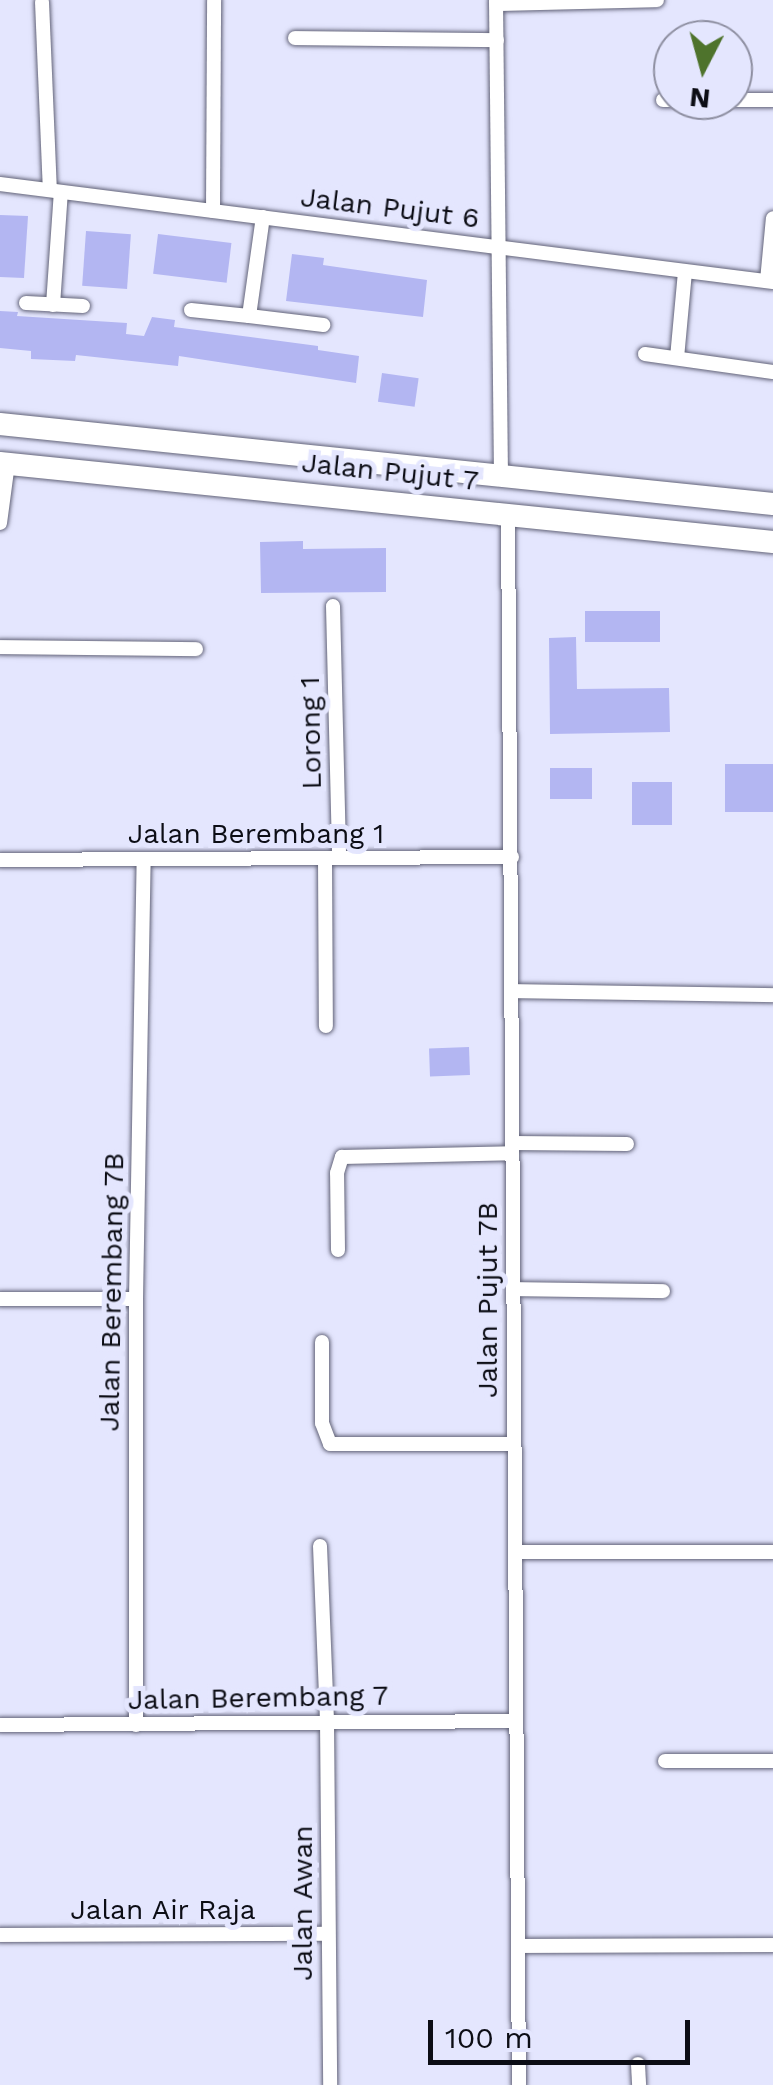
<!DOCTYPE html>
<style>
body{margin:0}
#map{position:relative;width:773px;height:2085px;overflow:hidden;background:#e4e6fe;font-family:"Work Sans",sans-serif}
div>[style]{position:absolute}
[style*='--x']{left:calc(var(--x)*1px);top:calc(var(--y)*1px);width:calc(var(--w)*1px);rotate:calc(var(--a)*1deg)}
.building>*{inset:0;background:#b3b6f2;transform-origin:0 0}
.roads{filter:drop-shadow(0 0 2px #626378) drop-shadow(0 0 2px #626378)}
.street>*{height:14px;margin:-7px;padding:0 7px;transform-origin:7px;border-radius:7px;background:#fff}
.primary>*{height:22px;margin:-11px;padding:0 11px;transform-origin:11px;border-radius:11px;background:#fff}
span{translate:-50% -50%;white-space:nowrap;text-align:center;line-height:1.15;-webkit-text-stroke:10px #e4e6fe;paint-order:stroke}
.street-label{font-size:28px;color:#0c0d15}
.north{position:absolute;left:653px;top:20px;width:100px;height:100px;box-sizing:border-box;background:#e4e6fe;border:2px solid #8e8fa1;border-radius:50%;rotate:186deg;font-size:28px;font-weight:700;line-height:40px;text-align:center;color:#0c0d15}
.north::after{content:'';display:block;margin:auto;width:35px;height:45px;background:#4e732c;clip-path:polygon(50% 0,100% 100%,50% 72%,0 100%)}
.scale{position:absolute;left:428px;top:2020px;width:262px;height:45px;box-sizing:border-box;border:5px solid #0c0d15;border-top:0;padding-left:12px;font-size:30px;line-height:35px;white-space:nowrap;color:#0c0d15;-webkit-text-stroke:8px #e4e6fe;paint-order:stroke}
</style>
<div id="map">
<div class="building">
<div style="clip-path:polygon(0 215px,28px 216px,24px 278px,0 277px)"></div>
<div style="left:86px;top:231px;width:45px;height:55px;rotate:4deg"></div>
<div style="left:158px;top:234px;width:74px;height:40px;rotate:7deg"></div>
<div style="clip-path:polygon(292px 254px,324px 258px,323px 265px,427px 280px,423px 317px,286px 301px)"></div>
<div style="clip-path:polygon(0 311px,18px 312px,17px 316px,127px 323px,126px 334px,144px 336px,152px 317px,175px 320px,174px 327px,318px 346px,318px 350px,359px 356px,356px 383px,179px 356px,178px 366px,76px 355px,75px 361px,31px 359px,31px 351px,0 348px)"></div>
<div style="left:382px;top:373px;width:37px;height:29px;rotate:8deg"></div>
<div style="clip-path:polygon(303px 541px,303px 549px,386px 548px,386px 592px,261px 593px,260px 542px)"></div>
<div style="left:585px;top:611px;width:75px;height:31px"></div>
<div style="clip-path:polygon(576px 637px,577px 689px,669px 688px,670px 732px,550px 734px,549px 638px)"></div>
<div style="left:773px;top:764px;width:48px;height:48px;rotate:90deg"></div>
<div style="left:550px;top:768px;width:42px;height:31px"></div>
<div style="left:672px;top:782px;width:43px;height:40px;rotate:90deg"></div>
<div style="left:469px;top:1047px;width:28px;height:40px;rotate:88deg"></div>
</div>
<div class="roads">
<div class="street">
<div style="--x:496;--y:0;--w:473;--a:89.4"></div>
<div style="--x:42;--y:2;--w:188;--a:87.6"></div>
<div style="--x:496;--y:4;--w:161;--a:-1.4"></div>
<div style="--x:295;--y:38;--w:202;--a:0.6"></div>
<div style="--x:663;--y:100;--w:110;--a:0"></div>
<div style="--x:0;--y:184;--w:779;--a:7.23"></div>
<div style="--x:213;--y:211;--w:211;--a:-89.7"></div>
<div style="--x:767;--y:281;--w:63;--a:-84.6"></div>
<div style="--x:26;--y:303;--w:57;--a:3"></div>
<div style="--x:53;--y:305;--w:113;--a:-86"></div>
<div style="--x:191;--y:310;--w:58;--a:5.9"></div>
<div style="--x:249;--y:316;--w:100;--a:-82"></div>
<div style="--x:249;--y:316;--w:75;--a:6.9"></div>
<div style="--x:645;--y:354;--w:129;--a:8"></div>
<div style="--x:677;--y:358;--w:87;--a:-84.7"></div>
<div style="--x:508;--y:515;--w:1570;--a:89.6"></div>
<div style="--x:0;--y:523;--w:61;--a:-82.4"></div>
<div style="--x:333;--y:606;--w:252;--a:88.6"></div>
<div style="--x:0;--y:647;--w:196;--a:0.6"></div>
<div style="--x:325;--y:858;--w:168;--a:89.7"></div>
<div style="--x:0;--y:860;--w:512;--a:-0.34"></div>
<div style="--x:513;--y:991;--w:260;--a:0.9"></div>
<div style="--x:512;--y:1143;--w:115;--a:0.5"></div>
<div style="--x:338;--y:1250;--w:77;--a:-90.7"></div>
<div style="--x:337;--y:1173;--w:17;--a:-73"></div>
<div style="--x:342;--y:1157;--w:170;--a:-1.3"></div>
<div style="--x:513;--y:1289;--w:150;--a:0.8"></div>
<div style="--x:0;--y:1299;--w:136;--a:0"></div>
<div style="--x:322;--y:1342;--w:81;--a:90"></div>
<div style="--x:322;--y:1423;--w:22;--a:69"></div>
<div style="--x:330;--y:1444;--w:183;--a:0"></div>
<div style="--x:320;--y:1546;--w:175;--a:87.7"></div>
<div style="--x:327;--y:1721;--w:364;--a:89.5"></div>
<div style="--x:515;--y:1552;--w:258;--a:0"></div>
<div style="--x:0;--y:1725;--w:516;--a:-0.44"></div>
<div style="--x:136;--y:1725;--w:426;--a:-90"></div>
<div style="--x:136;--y:1299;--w:440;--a:-89"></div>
<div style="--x:665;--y:1761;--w:108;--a:0"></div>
<div style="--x:0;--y:1935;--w:327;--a:-0.2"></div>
<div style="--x:519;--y:1946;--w:254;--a:-0.2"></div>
<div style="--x:638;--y:2064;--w:21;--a:87"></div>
</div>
<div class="primary">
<div style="--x:0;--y:424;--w:777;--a:5.91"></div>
<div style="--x:0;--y:463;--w:777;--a:5.84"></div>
</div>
</div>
<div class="street-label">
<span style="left:390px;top:208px;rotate:7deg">Jalan Pujut 6</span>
<span style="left:390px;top:472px;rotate:6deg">Jalan Pujut 7</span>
<span style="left:311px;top:733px;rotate:-91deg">Lorong 1</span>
<span style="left:256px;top:834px">Jalan Berembang 1</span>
<span style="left:112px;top:1292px;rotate:-89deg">Jalan Berembang 7B</span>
<span style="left:488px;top:1300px;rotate:-90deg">Jalan Pujut 7B</span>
<span style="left:258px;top:1698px;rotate:-1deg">Jalan Berembang 7</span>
<span style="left:303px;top:1903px;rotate:-90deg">Jalan Awan</span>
<span style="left:163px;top:1910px">Jalan Air Raja</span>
</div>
<div class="north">N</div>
<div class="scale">100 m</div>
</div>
